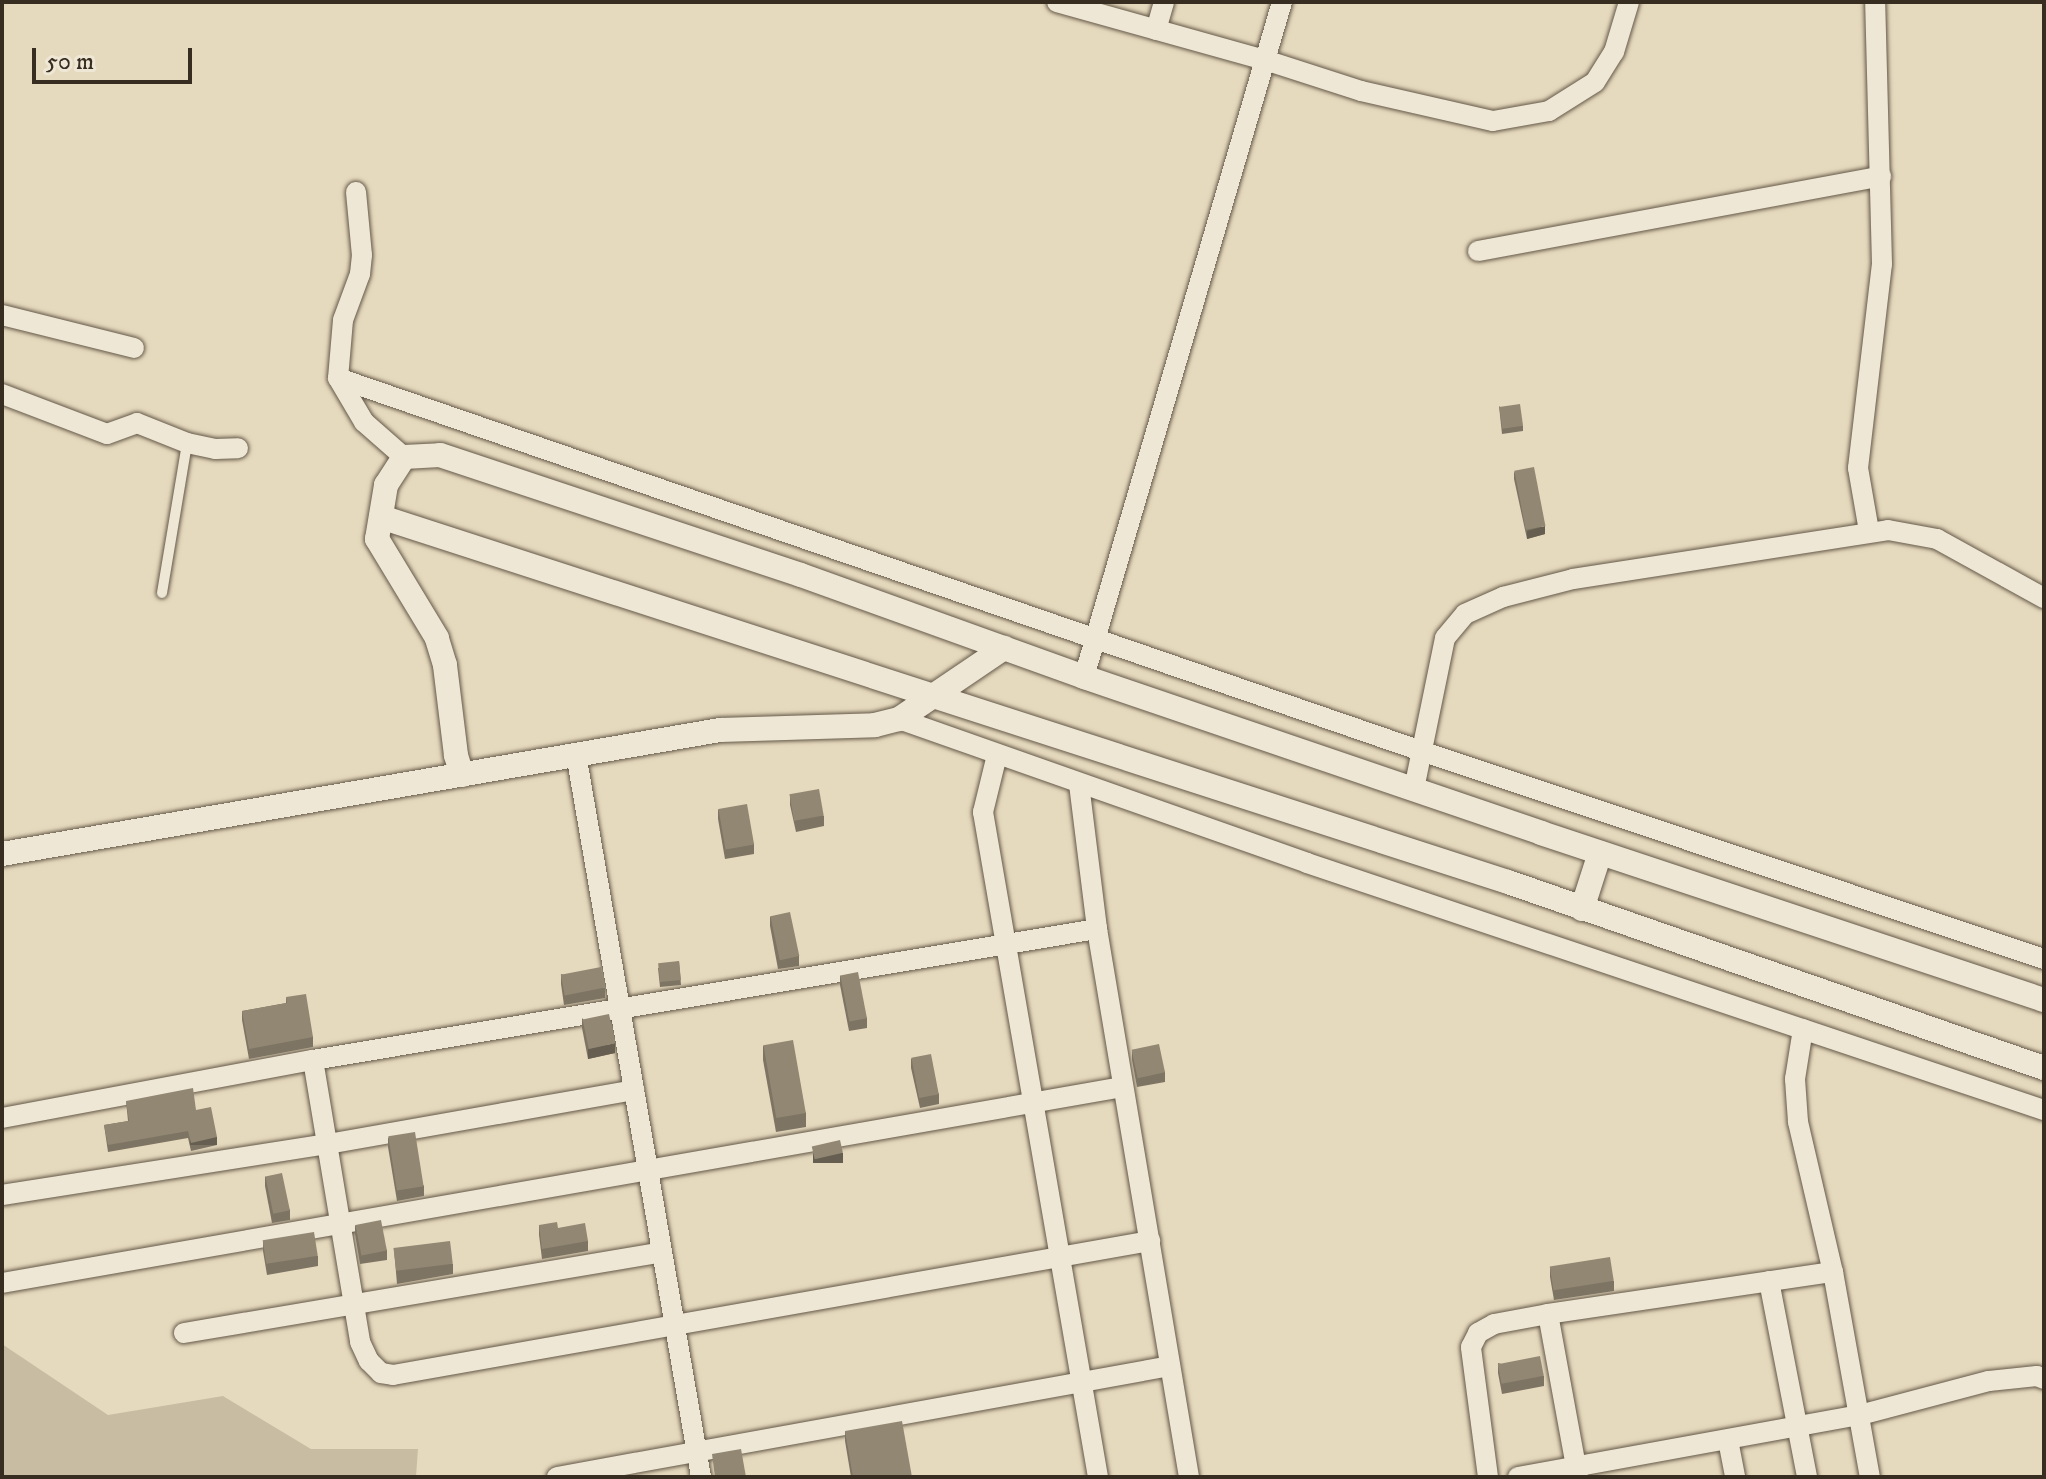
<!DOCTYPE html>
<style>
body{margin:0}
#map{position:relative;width:2046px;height:1479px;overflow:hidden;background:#e6dabe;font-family:"IM FELL DW Pica",serif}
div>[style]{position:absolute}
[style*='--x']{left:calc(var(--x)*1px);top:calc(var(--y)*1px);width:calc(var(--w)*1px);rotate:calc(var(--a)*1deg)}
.green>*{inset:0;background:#c8bda3}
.roads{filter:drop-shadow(0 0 2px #645848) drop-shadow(0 0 2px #645848)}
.service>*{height:10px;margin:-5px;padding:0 5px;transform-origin:5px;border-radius:5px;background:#efe7d5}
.minor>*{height:20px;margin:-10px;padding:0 10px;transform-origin:10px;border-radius:10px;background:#efe7d5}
.tertiary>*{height:24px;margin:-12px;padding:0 12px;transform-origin:12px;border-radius:12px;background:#efe7d5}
.wall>*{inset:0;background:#7e7463}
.shaded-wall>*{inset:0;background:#665e50;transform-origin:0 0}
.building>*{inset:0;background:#928773;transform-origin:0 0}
span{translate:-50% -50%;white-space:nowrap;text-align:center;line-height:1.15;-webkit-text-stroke:6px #efe7d5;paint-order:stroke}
.frame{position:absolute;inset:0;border:4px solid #382d21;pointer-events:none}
.scale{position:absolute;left:32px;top:48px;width:160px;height:36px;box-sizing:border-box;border:4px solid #382d21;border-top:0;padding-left:10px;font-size:24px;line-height:28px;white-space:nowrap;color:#382d21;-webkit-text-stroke:6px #efe7d5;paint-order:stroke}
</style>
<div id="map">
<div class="green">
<div style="clip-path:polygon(2px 1344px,108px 1415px,223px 1396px,311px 1449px,418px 1449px,416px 1477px,2px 1477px)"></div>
</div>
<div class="roads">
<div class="service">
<div style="--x:162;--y:593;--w:152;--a:-80.5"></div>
</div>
<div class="minor">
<div style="--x:1057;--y:2;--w:216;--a:15.6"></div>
<div style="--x:1265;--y:60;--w:101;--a:17.9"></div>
<div style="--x:1361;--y:91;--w:135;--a:12.8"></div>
<div style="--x:1493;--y:121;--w:57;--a:-10.1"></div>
<div style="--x:1549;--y:111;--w:54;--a:-32.2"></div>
<div style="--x:1595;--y:82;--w:36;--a:-58"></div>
<div style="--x:1614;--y:52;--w:52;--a:-73.3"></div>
<div style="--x:1156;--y:30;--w:29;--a:-74"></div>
<div style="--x:356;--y:192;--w:63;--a:84.6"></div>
<div style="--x:362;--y:255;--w:19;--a:96"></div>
<div style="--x:360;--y:274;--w:49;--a:110.3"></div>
<div style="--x:343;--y:320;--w:58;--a:94.9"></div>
<div style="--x:338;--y:378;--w:51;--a:59.4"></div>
<div style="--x:364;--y:422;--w:53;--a:41.2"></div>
<div style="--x:1478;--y:251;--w:410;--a:-10.5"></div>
<div style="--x:2;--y:315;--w:136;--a:14"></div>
<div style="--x:338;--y:378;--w:1145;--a:19"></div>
<div style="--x:1421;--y:751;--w:657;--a:18.46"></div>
<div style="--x:2;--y:394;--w:112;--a:20.9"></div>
<div style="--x:107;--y:434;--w:32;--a:-20"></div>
<div style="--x:137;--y:423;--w:54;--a:21.8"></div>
<div style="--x:187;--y:443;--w:29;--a:12"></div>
<div style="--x:215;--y:449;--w:23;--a:-2"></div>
<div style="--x:1869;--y:531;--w:64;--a:-99.9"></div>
<div style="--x:1858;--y:468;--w:205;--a:-83.3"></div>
<div style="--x:1882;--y:264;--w:262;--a:-91.5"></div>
<div style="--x:1084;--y:677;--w:703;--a:-73.65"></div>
<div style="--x:899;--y:719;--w:433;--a:19.4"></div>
<div style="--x:1307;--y:863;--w:777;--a:18.53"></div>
<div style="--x:576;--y:754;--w:734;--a:80.19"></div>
<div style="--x:997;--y:755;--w:59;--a:103.8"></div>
<div style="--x:983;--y:812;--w:675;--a:80.19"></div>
<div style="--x:1079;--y:784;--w:146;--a:82.9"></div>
<div style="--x:1097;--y:929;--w:556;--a:80.47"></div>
<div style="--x:1414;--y:789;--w:154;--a:-78.4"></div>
<div style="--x:1445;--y:638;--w:31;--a:-50"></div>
<div style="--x:1465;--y:614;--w:42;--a:-24.1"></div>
<div style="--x:1503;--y:597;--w:72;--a:-14.4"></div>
<div style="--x:1573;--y:579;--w:319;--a:-8.8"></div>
<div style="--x:1888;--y:530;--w:50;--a:10.4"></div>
<div style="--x:1937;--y:539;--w:122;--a:28.9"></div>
<div style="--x:1803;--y:1029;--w:51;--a:99.1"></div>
<div style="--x:1795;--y:1079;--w:43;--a:86"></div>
<div style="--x:1798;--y:1122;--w:154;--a:76.9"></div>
<div style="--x:1833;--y:1272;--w:208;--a:79.8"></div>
<div style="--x:313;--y:1060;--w:286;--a:80.5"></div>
<div style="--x:360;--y:1342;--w:21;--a:65"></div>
<div style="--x:369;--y:1361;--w:17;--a:45"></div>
<div style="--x:381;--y:1373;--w:12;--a:9"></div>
<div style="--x:393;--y:1375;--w:769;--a:-10.04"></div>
<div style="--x:2;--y:1118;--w:316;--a:-10.6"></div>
<div style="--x:313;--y:1060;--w:795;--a:-9.49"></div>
<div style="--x:2;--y:1195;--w:330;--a:-8.9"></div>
<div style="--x:328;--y:1144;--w:311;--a:-10"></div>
<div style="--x:1769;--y:1281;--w:200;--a:79"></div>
<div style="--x:2;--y:1283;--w:1138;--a:-9.92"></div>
<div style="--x:1548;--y:1314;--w:166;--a:79.6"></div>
<div style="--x:184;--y:1333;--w:484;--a:-9.6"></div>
<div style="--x:1728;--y:1440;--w:38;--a:79"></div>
<div style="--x:557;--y:1477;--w:623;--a:-10.26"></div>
<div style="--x:1488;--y:1477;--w:131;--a:-97.5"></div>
<div style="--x:1471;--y:1347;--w:16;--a:-63"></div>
<div style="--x:1478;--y:1333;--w:18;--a:-29"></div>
<div style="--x:1494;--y:1324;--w:55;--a:-10.5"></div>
<div style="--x:1548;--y:1314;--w:288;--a:-8.4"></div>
<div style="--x:1518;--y:1477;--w:348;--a:-10.3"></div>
<div style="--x:1860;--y:1415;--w:133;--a:-14.8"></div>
<div style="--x:1989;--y:1381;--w:48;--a:-5.9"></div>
<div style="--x:2037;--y:1376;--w:8;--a:23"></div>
</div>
<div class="tertiary">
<div style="--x:381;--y:517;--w:1185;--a:17.95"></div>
<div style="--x:1508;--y:882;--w:567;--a:19.14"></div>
<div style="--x:462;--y:775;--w:21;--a:-107"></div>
<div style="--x:456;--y:755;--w:91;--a:-97"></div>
<div style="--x:445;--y:665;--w:28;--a:-107"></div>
<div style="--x:437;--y:638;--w:116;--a:-121.2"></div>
<div style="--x:377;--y:539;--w:55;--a:-80.5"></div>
<div style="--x:386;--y:485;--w:33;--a:-57"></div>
<div style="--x:404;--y:457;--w:36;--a:-3"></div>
<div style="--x:440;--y:455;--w:380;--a:18.4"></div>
<div style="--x:801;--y:575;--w:301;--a:19.8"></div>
<div style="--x:1084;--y:677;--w:483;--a:18.8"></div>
<div style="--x:1541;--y:833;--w:530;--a:18.37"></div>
<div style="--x:2;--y:854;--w:729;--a:-9.8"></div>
<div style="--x:720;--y:730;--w:155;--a:-1.8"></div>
<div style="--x:875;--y:725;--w:25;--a:-14"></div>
<div style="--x:899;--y:719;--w:127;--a:-34.1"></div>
<div style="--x:1582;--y:909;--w:59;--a:-72.2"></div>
</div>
</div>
<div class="wall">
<div style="clip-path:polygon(1499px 406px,1523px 426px,1523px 431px,1502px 434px)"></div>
<div style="clip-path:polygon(1514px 471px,1545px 534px,1527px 539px,1514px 479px)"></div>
<div style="clip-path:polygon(790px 795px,824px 816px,824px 826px,796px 832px,790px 805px)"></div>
<div style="clip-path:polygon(718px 809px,754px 844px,754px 854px,725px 859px,718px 819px)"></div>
<div style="clip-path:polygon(770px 916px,799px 956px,799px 966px,778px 969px,770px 926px)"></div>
<div style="clip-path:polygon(679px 961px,681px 985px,660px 987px,658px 968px)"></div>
<div style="clip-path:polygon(561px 974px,605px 988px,605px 998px,564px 1005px,561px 984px)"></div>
<div style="clip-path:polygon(840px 975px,867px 1018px,867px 1028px,849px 1031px,840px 985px)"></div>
<div style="clip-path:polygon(286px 997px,313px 1037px,313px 1047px,249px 1059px,242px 1020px,242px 1011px,286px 1003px)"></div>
<div style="clip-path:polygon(582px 1018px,615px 1053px,588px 1059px,582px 1028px)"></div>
<div style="clip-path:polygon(763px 1045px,806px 1113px,806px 1127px,776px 1132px,763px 1060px)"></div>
<div style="clip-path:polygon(1132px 1050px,1165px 1072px,1165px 1082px,1137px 1087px,1132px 1060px)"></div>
<div style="clip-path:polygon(911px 1058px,939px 1094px,939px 1104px,920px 1108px,911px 1068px)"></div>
<div style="clip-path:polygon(126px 1101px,196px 1110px,217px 1145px,191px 1151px,188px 1138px,108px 1152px,104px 1125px,128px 1121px)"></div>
<div style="clip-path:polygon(388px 1137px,424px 1186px,424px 1196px,397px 1201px,388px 1147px)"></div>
<div style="clip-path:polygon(265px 1176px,290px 1210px,290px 1220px,272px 1223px,265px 1186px)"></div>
<div style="clip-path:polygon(355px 1225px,387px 1250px,387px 1260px,360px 1264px,355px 1234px)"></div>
<div style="clip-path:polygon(539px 1225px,558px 1228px,588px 1241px,588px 1251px,542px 1259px,539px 1235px)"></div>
<div style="clip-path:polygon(263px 1241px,318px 1256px,318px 1266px,267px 1275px,263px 1251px)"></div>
<div style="clip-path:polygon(394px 1249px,453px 1264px,453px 1274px,397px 1284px)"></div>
<div style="clip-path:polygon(1550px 1267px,1614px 1281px,1614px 1291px,1554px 1300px,1550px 1277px)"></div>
<div style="clip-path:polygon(1498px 1363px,1544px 1376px,1544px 1386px,1502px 1394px,1498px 1373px)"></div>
<div style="clip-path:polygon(845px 1431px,912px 1477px,851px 1477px,845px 1441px)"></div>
</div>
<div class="shaded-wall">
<div style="clip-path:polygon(1545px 526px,1545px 534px,1527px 539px,1527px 531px)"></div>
<div style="clip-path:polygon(615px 1043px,615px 1053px,588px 1059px,588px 1049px)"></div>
<div style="left:217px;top:1137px;width:8px;height:27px;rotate:90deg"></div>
<div style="left:843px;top:1153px;width:10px;height:30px;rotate:90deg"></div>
</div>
<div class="building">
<div style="left:1520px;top:404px;width:22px;height:21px;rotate:82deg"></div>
<div style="left:1534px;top:467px;width:60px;height:20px;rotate:79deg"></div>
<div style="left:819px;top:789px;width:27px;height:30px;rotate:80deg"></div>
<div style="left:747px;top:804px;width:41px;height:29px;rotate:80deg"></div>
<div style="left:790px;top:912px;width:45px;height:20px;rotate:78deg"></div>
<div style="left:679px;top:961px;width:19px;height:21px;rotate:84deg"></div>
<div style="left:601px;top:967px;width:21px;height:41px;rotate:79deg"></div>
<div style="left:858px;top:972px;width:47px;height:18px;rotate:79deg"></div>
<div style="clip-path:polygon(306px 994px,313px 1037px,249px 1049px,242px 1011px,287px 1003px,286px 997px)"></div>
<div style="left:609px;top:1014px;width:30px;height:27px;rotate:78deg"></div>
<div style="left:793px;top:1040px;width:74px;height:30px;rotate:80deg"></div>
<div style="left:1159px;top:1044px;width:29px;height:28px;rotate:78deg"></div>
<div style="left:931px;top:1054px;width:41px;height:20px;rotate:79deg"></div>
<div style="clip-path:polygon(193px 1088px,196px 1110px,211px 1107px,217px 1137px,191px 1143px,188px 1131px,108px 1145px,104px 1125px,129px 1121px,126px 1101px)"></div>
<div style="left:415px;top:1132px;width:55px;height:27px;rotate:81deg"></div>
<div style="left:840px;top:1140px;width:13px;height:29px;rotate:77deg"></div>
<div style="left:282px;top:1173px;width:38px;height:17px;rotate:78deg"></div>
<div style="left:381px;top:1220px;width:31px;height:26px;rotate:79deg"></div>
<div style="clip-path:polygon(557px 1222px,558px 1228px,585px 1223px,588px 1241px,542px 1249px,539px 1225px)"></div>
<div style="left:314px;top:1232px;width:24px;height:52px;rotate:81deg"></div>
<div style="left:450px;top:1241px;width:23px;height:57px;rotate:83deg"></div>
<div style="left:1610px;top:1257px;width:24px;height:61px;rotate:81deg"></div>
<div style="left:1540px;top:1356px;width:20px;height:43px;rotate:79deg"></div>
<div style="clip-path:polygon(902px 1421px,912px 1477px,853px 1477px,845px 1431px)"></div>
<div style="clip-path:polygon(741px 1449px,746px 1477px,715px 1477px,712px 1454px)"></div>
</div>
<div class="frame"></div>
<div class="scale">50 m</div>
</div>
